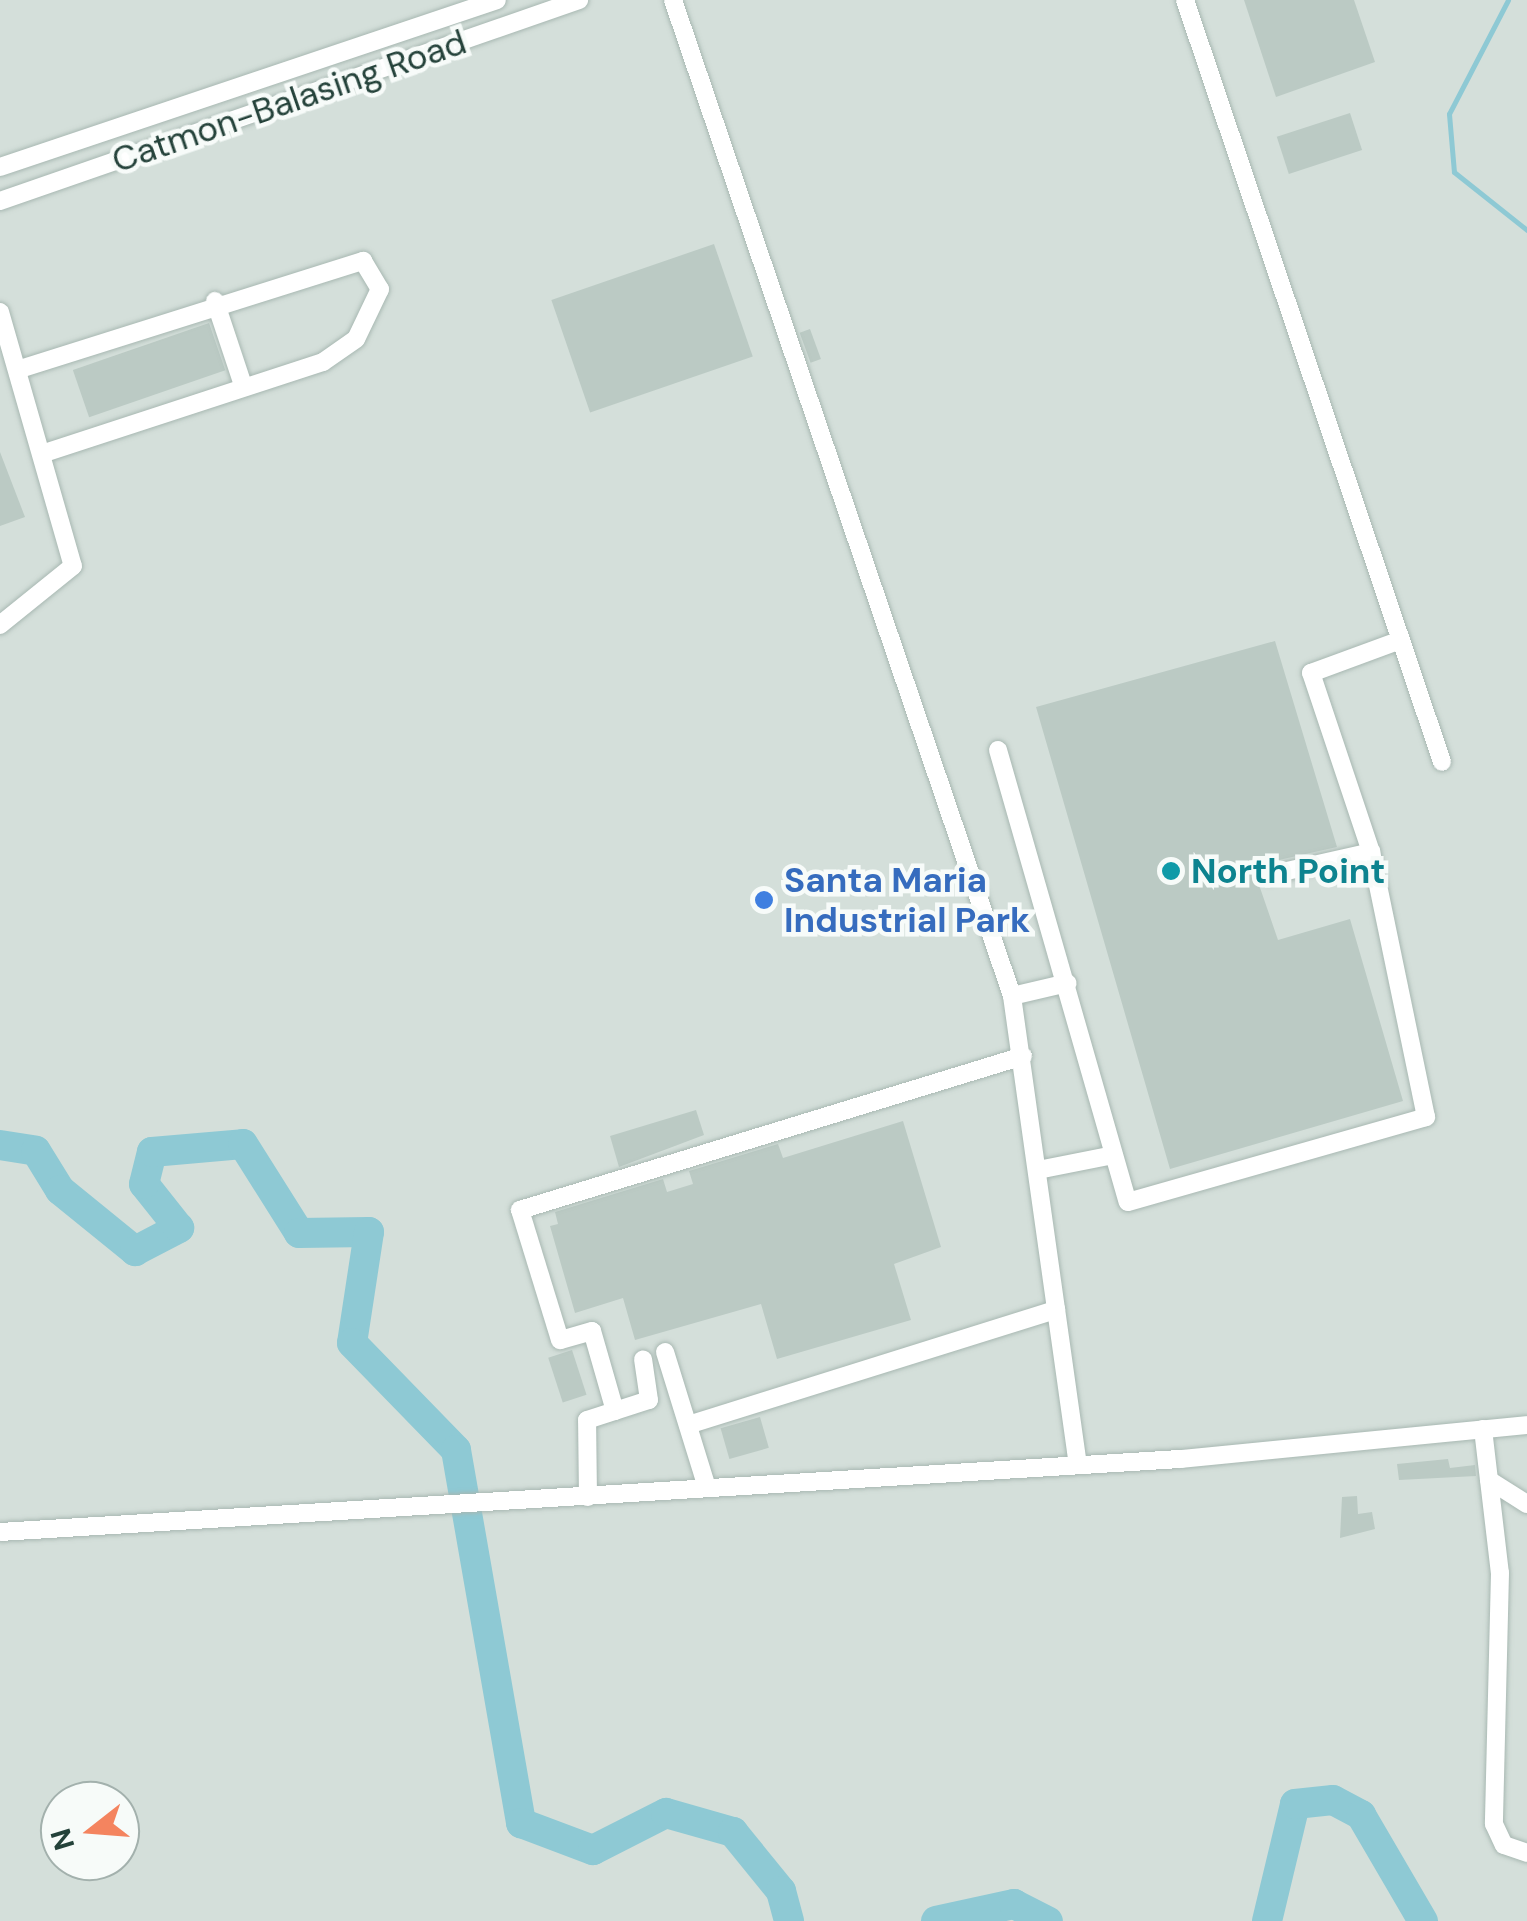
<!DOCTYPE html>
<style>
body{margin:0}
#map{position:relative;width:1527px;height:1921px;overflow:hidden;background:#e6efeb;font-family:"DM Sans",sans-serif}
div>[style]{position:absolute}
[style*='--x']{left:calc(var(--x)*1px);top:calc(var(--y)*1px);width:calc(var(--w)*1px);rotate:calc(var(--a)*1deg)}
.built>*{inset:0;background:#d4dfda}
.stream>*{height:5px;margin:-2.5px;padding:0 2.5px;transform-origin:2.5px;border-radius:2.5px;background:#8ec9d4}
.river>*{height:30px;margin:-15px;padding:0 15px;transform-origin:15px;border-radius:15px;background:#8ec9d4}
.building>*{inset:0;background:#bbcac4;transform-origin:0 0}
.roads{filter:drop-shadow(0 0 2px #a8b8b2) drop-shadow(0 0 2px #a8b8b2)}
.minor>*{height:18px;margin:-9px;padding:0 9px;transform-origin:9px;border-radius:9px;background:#fff}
.dots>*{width:28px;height:28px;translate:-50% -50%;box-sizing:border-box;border:5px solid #f7fbf9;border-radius:50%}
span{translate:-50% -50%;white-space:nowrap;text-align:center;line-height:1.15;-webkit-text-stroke:9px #f7fbf9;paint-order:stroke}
.street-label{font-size:35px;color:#24423a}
.culture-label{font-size:35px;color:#0d838f;font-weight:700}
.left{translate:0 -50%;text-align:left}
.shop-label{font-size:35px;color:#366cbe;font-weight:700}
.north{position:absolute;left:40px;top:1781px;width:100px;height:100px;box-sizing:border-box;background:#f7fbf9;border:2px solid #a3b1ad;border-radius:50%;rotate:253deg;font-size:28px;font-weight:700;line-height:40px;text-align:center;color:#24423a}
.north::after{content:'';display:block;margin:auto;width:35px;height:45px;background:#f4845f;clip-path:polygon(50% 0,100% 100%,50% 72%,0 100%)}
</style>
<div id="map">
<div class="built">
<div style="clip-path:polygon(evenodd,0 0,1527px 0,1527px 1921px,0 1921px,0 0,60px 1801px,120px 1801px,120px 1861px,60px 1861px,60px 1801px)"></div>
</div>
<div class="stream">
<div style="--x:1508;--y:0;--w:128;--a:117.4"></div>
<div style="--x:1449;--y:114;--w:58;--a:85.1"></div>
<div style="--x:1454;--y:172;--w:93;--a:38.5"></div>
</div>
<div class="river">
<div style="--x:0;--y:1145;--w:36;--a:9"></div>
<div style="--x:36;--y:1151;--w:46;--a:58.4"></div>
<div style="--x:60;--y:1190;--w:97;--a:39.1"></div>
<div style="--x:135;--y:1251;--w:50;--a:-27.6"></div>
<div style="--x:179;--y:1228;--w:56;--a:-128.5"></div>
<div style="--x:144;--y:1184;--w:33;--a:-76"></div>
<div style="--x:152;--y:1152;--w:91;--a:-5"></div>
<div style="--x:243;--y:1144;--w:105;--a:57.8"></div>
<div style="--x:299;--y:1233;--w:70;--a:-0.8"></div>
<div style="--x:369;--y:1232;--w:112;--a:98.7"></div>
<div style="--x:352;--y:1343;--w:149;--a:45.8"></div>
<div style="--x:456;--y:1450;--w:379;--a:80.1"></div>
<div style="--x:521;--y:1823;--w:77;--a:20.6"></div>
<div style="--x:593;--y:1850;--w:82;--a:-26.9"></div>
<div style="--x:666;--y:1813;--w:70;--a:15.8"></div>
<div style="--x:733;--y:1832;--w:76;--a:50.9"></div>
<div style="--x:781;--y:1891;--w:31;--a:75"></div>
<div style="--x:936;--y:1921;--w:80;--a:-12.3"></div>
<div style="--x:1014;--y:1904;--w:38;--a:27"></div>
<div style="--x:1267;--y:1921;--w:120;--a:-76.5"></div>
<div style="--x:1295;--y:1804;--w:38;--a:-6"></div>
<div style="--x:1333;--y:1800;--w:32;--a:28"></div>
<div style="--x:1361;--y:1815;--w:123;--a:59.7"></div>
</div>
<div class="building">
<div style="clip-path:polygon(1244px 0,1354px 0,1375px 62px,1276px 97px)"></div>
<div style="left:1350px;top:113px;width:39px;height:77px;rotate:72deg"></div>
<div style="left:714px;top:244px;width:119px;height:172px;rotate:71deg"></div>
<div style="left:209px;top:323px;width:50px;height:144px;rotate:71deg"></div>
<div style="left:810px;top:329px;width:32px;height:11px;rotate:70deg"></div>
<div style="clip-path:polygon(0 452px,25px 517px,0 526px)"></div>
<div style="clip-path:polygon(1275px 641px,1337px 847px,1265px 863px,1257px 879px,1278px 940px,1350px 919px,1403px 1101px,1170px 1169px,1036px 707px)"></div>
<div style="clip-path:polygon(696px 1110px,704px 1135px,619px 1167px,610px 1136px)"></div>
<div style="clip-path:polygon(903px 1121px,941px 1247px,894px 1264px,911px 1320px,777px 1359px,761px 1304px,635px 1340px,623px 1298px,575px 1313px,550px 1226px,558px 1224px,555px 1212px,663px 1179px,667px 1192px,693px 1184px,689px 1171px,778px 1144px,783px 1158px)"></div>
<div style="left:572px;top:1350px;width:47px;height:25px;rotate:72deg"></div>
<div style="left:760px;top:1417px;width:32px;height:41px;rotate:74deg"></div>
<div style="clip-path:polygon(1448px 1459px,1450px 1468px,1475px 1465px,1476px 1476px,1399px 1480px,1397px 1464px)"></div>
<div style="clip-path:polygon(1357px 1496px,1358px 1514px,1372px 1512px,1375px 1529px,1340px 1538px,1342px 1497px)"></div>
</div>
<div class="roads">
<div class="minor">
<div style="--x:673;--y:0;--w:1052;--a:71.2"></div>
<div style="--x:1012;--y:996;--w:468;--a:82"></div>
<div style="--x:1185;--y:0;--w:804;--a:71.36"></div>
<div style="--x:0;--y:167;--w:524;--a:-18.57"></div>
<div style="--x:0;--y:201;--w:613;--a:-19.14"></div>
<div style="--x:215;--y:301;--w:89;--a:71.6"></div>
<div style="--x:0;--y:312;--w:264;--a:74"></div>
<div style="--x:73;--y:566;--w:94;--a:141.1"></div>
<div style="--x:20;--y:369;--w:360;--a:-17.5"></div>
<div style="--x:363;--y:261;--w:33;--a:59"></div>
<div style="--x:380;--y:289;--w:55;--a:115.6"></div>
<div style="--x:356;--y:339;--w:40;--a:145.1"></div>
<div style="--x:323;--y:362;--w:293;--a:161.9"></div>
<div style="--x:998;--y:750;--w:470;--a:74"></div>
<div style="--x:1128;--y:1202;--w:310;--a:-15.9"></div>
<div style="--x:1426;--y:1117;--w:271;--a:-101.7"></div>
<div style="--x:1371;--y:852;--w:189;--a:-108.5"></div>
<div style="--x:1311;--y:673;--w:93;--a:-20.2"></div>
<div style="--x:1269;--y:875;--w:105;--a:-12.7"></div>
<div style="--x:1012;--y:996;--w:57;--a:-13.1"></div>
<div style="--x:1043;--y:1169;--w:72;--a:-11.2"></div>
<div style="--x:665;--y:1352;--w:142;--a:72.8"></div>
<div style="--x:615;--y:1411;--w:83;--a:-106"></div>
<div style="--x:592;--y:1331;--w:33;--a:164"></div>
<div style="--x:560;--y:1340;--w:136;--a:-107.1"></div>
<div style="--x:520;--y:1210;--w:526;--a:-17.02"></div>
<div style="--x:688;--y:1425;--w:386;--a:-17.4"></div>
<div style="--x:1483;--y:1429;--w:145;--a:83.3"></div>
<div style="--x:1500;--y:1573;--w:251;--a:91.4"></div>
<div style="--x:1494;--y:1824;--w:23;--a:65"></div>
<div style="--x:1504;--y:1845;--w:24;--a:19"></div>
<div style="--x:1489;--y:1480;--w:45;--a:32.3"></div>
<div style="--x:588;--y:1497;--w:77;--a:-90.7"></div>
<div style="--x:587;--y:1420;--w:65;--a:-17.9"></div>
<div style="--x:649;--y:1400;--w:41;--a:-98.3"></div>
<div style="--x:0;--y:1532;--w:1183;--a:-3.54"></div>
<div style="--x:1181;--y:1459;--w:348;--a:-5.6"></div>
</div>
</div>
<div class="dots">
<div style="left:1171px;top:871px;background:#0f9aa8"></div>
<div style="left:764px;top:900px;background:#3f7fe0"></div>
</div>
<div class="street-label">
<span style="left:289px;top:101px;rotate:-19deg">Catmon-Balasing Road</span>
</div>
<div class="culture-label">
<span class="left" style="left:1191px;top:871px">North Point</span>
</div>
<div class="shop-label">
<span class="left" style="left:784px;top:900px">Santa Maria<br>Industrial Park</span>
</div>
<div class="north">N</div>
</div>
